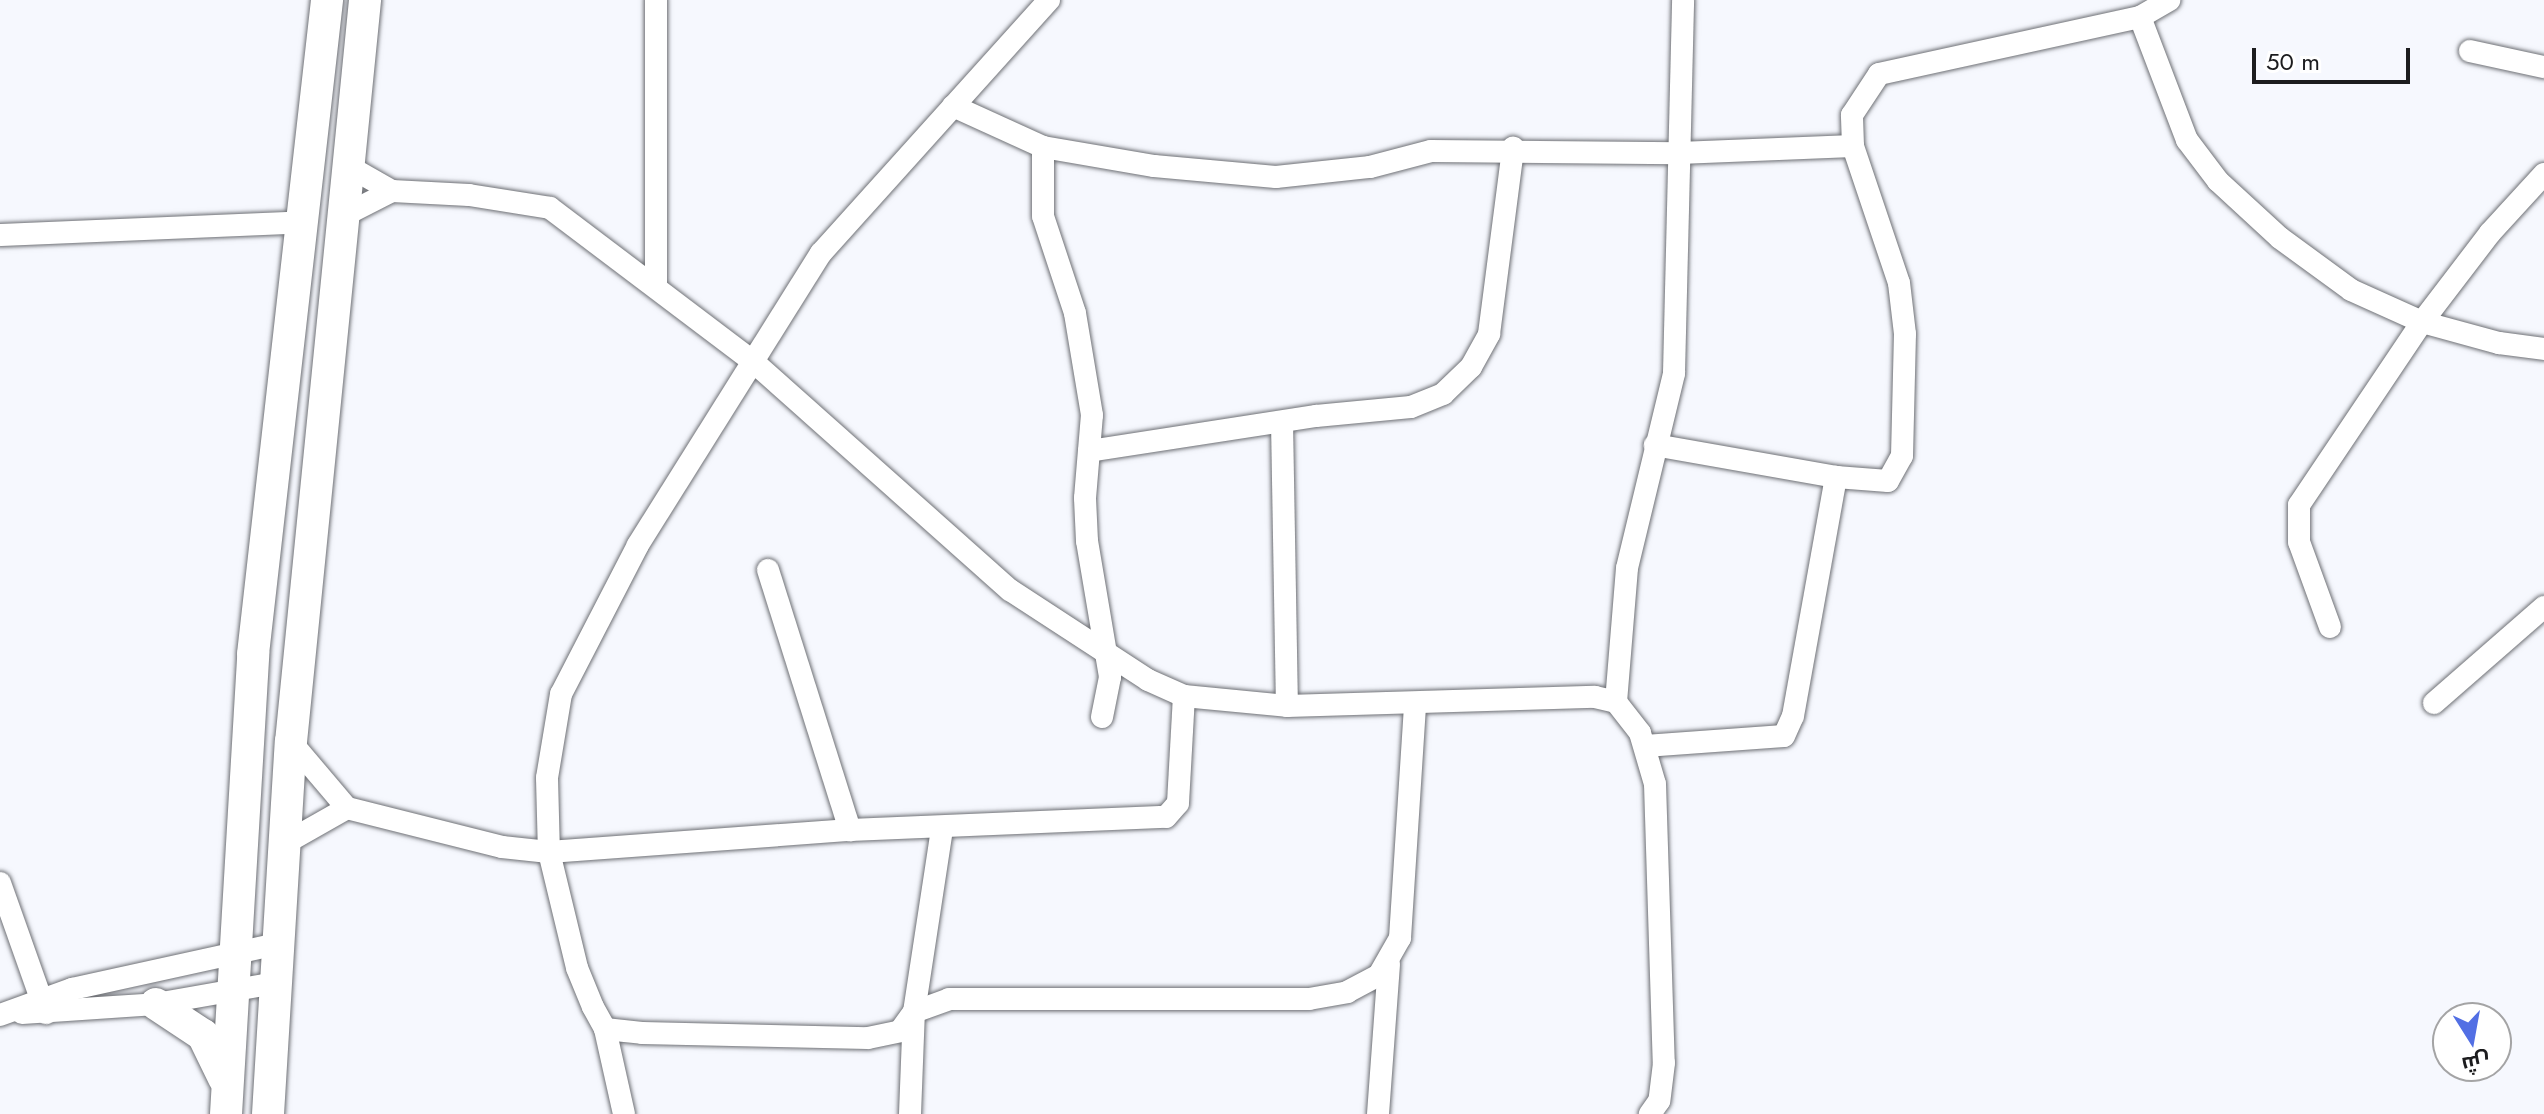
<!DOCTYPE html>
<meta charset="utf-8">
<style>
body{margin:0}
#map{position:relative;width:2544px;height:1114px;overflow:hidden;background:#f6f8fe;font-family:Jost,Cairo,sans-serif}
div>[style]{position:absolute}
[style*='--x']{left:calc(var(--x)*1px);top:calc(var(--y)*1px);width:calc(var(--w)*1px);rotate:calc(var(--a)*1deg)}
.roads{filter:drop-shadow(0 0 2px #6e7075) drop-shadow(0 0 2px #6e7075)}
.minor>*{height:22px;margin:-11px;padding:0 11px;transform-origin:11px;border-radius:11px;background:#fff}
.secondary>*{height:32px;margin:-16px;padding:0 16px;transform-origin:16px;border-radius:16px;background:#fff}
span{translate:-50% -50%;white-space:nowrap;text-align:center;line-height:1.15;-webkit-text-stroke:6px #fff;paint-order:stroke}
.north{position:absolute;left:2432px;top:1002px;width:80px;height:80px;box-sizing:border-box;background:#fff;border:2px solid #a4a4a5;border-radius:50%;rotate:169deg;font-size:22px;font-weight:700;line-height:32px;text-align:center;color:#1c1c1e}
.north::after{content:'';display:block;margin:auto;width:28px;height:36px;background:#526fe4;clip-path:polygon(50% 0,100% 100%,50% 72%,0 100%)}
.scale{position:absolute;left:2252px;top:48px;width:158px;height:36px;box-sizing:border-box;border:4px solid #1c1c1e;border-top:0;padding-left:10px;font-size:24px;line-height:28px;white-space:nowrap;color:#1c1c1e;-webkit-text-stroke:6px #fff;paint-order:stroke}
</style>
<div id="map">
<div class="roads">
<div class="minor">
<div style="--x:656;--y:0;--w:285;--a:90"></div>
<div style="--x:1049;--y:0;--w:341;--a:132"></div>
<div style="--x:821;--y:253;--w:345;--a:122.1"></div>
<div style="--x:638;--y:545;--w:168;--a:117.3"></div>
<div style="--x:561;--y:694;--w:85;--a:99.5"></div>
<div style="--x:547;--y:778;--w:74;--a:88.5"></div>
<div style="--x:549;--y:852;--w:119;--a:76.4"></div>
<div style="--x:577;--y:968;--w:42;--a:67.7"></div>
<div style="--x:593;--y:1007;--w:25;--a:61"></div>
<div style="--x:605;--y:1029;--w:37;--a:6"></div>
<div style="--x:642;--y:1033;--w:226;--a:1.3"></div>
<div style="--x:868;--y:1038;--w:33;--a:-12"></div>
<div style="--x:900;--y:1031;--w:24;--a:-54"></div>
<div style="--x:914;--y:1012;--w:37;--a:-20"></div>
<div style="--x:949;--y:999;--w:360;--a:0"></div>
<div style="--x:1309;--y:999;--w:39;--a:-10"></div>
<div style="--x:1347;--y:992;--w:36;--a:-28"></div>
<div style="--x:1379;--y:975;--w:43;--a:-60.4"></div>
<div style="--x:1400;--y:938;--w:235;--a:-86.3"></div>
<div style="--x:2140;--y:17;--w:132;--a:69.1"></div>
<div style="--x:2187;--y:140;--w:51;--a:52.9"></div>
<div style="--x:2218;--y:181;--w:84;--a:42.6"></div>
<div style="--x:2280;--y:238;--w:88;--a:36.2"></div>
<div style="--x:2351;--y:290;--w:78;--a:24.3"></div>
<div style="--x:2422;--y:322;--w:80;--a:15.3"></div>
<div style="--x:2499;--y:343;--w:45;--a:7.6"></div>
<div style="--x:2470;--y:51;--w:76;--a:12.2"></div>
<div style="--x:953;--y:106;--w:99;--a:24.5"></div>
<div style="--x:348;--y:166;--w:51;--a:29.6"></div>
<div style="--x:392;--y:191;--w:77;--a:3"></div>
<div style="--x:469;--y:195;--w:82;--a:9.1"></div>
<div style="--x:550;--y:208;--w:258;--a:37.1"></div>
<div style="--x:756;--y:364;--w:340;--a:41.7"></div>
<div style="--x:1010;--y:590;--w:165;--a:33.1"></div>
<div style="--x:1148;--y:680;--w:39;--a:24"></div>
<div style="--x:1184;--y:696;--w:103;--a:5.5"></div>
<div style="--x:1287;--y:706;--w:308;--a:-1.7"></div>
<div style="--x:1595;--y:697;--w:22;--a:13"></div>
<div style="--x:1616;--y:702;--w:134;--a:-85.3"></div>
<div style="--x:1627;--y:568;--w:201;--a:-76.4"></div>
<div style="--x:1674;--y:373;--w:373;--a:-88.6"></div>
<div style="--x:343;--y:216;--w:55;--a:-27"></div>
<div style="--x:0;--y:235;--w:306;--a:-2.4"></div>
<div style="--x:1282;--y:422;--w:284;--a:89"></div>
<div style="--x:1089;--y:451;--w:230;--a:-8.8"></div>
<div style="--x:1316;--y:416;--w:95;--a:-5.4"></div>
<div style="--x:1411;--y:407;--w:35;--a:-22"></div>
<div style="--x:1443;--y:394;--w:39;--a:-44"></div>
<div style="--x:1471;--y:367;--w:38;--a:-61"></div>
<div style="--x:1489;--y:334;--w:188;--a:-82.6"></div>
<div style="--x:1836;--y:477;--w:52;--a:4.4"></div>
<div style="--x:1888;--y:481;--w:29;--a:-61"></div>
<div style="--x:1902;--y:456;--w:122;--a:-88.6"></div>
<div style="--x:1905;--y:334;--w:51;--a:-96.7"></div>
<div style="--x:1899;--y:283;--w:145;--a:-108.6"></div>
<div style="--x:768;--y:570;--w:273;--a:72.5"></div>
<div style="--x:2330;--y:627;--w:90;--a:-110"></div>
<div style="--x:2299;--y:542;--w:37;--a:-90"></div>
<div style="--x:2299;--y:505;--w:220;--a:-56.1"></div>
<div style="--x:2422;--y:322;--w:112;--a:-52.6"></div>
<div style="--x:2490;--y:233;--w:80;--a:-47.5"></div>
<div style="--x:1616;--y:702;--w:39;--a:52"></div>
<div style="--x:1640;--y:733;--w:53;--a:73.6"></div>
<div style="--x:1655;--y:784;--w:279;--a:88.2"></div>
<div style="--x:1664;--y:1063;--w:38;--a:97"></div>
<div style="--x:1659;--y:1101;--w:16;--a:125"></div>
<div style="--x:2434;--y:703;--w:146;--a:-41.1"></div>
<div style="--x:1102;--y:717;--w:41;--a:-78.7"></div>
<div style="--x:1110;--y:677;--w:138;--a:-99.6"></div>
<div style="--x:1087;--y:541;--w:43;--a:-92.7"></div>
<div style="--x:1085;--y:498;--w:83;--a:-85.2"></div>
<div style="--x:1092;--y:415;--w:103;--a:-99.5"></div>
<div style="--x:1075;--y:313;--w:102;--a:-108.3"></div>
<div style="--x:1043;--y:216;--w:69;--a:-90"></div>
<div style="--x:1043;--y:147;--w:113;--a:9.7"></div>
<div style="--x:1154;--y:166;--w:122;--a:5.2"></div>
<div style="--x:1276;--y:177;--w:95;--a:-6.1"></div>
<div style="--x:1370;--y:167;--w:63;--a:-14.7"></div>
<div style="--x:1431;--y:151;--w:248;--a:0.5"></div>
<div style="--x:1679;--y:153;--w:174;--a:-2.3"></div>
<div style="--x:1853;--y:146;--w:31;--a:-92"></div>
<div style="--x:1852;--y:115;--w:49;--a:-56.6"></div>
<div style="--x:1879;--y:74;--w:267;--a:-12.3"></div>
<div style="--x:2140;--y:17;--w:34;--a:-30"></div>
<div style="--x:291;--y:742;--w:87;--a:49.7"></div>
<div style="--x:347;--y:808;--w:160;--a:14.1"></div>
<div style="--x:502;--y:847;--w:47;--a:6.1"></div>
<div style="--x:549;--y:852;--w:302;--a:-4.2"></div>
<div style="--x:850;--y:830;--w:316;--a:-2.4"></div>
<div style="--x:1166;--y:817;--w:18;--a:-49"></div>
<div style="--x:1178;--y:803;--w:107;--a:-86.8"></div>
<div style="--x:1645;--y:746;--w:139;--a:-4.1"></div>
<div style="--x:1784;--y:736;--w:22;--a:-66"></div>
<div style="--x:1793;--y:716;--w:243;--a:-79.8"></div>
<div style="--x:1836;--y:477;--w:184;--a:-170"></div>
<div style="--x:282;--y:845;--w:75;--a:-29.6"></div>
<div style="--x:0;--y:883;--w:138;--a:70.5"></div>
<div style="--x:22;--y:1013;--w:134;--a:-3.8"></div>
<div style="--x:156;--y:1004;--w:121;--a:-10"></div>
<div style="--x:0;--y:1015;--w:77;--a:-19.9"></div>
<div style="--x:72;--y:989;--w:210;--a:-12.4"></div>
<div style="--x:605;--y:1029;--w:87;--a:77.4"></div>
<div style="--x:910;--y:1114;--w:102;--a:-87.8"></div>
<div style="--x:914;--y:1012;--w:185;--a:-81.3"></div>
<div style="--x:1378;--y:1114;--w:150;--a:-85.8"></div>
</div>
<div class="secondary">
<div style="--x:156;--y:1004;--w:56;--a:33.4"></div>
<div style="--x:203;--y:1035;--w:48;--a:64"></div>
<div style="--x:226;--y:1114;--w:461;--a:-86.6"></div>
<div style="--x:253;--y:654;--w:658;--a:-83.54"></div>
<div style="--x:268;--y:1114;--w:373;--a:-86.5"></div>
<div style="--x:291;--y:742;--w:746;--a:-84.3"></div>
</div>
</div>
<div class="north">ش</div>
<div class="scale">50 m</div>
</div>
